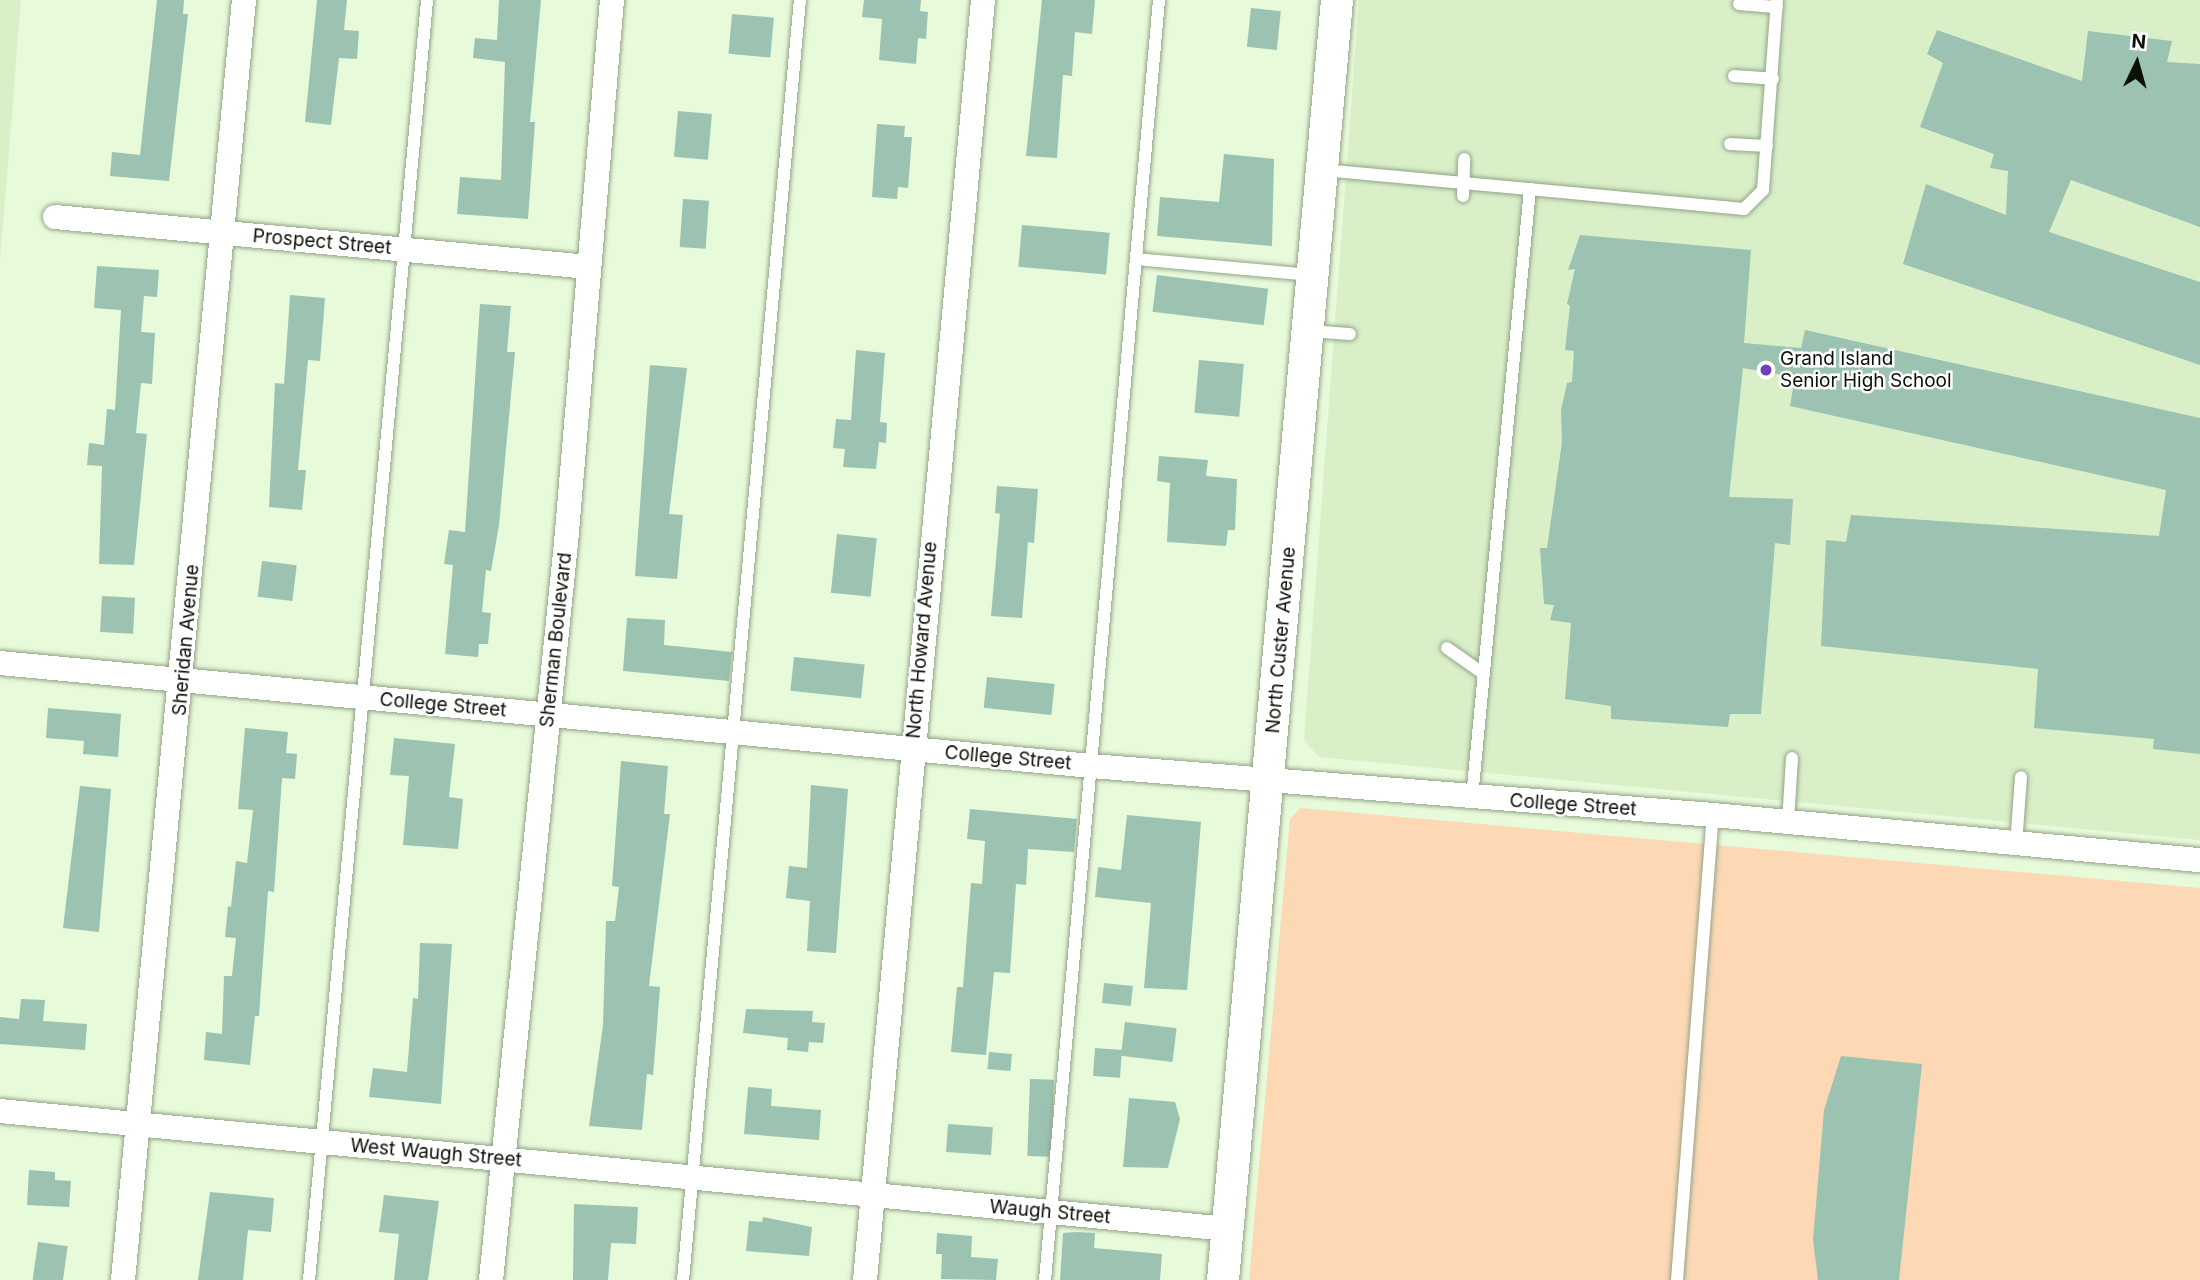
<!DOCTYPE html>
<style>
body{margin:0}
#map{position:relative;width:2200px;height:1280px;overflow:hidden;background:#e7fada;font-family:Inter,sans-serif}
div>[style]{position:absolute}
[style*='--x']{left:calc(var(--x)*1px);top:calc(var(--y)*1px);width:calc(var(--w)*1px);rotate:calc(var(--a)*1deg)}
.built>*{inset:0;background:#d8efc8}
.green>*{inset:0;background:#fcd8b4}
.building>*{inset:0;background:#9cc2b1;transform-origin:0 0}
.roads{filter:drop-shadow(0 0 2px #92a386) drop-shadow(0 0 2px #92a386)}
.service>*{height:12px;margin:-6px;padding:0 6px;transform-origin:6px;border-radius:6px;background:#fff}
.minor>*{height:24px;margin:-12px;padding:0 12px;transform-origin:12px;border-radius:12px;background:#fff}
.tertiary>*{height:32px;margin:-16px;padding:0 16px;transform-origin:16px;border-radius:16px;background:#fff}
.dots>*{width:19px;height:19px;translate:-50% -50%;box-sizing:border-box;border:4px solid #fff;border-radius:50%}
span{translate:-50% -50%;white-space:nowrap;text-align:center;line-height:1.15;-webkit-text-stroke:5px #fff;paint-order:stroke}
.street-label{font-size:19px;color:#0b1107}
.poi-label{font-size:19px;color:#0b1107}
.left{translate:0 -50%;text-align:left}
.north{position:absolute;left:2102px;top:28px;width:70px;height:70px;-webkit-text-stroke:5px #fff;paint-order:stroke;rotate:5deg;font-size:19px;font-weight:700;line-height:28px;text-align:center;color:#0b1107}
.north::after{content:'';display:block;margin:auto;width:24px;height:32px;background:#0b1107;clip-path:polygon(50% 0,100% 100%,50% 72%,0 100%)}
</style>
<div id="map">
<div class="built">
<div style="clip-path:polygon(0 0,21px 0,0 263px)"></div>
<div style="clip-path:polygon(1359px 0,2200px 0,2200px 840px,1319px 757px,1304px 740px)"></div>
</div>
<div class="green">
<div style="clip-path:polygon(1300px 808px,2200px 888px,2200px 1280px,1249px 1280px,1290px 819px)"></div>
</div>
<div class="building">
<div style="clip-path:polygon(157px 0,184px 0,183px 14px,188px 14px,169px 181px,110px 176px,112px 152px,140px 155px)"></div>
<div style="clip-path:polygon(317px 0,347px 0,344px 30px,359px 31px,357px 59px,339px 58px,331px 125px,305px 122px)"></div>
<div style="clip-path:polygon(499px 0,541px 0,530px 122px,535px 122px,528px 219px,457px 214px,460px 177px,501px 180px,505px 62px,473px 58px,475px 38px,497px 40px)"></div>
<div style="clip-path:polygon(864px 0,921px 0,920px 11px,928px 12px,926px 39px,918px 38px,916px 64px,879px 60px,882px 19px,862px 17px)"></div>
<div style="clip-path:polygon(1042px 0,1095px 0,1092px 34px,1075px 32px,1072px 76px,1063px 75px,1057px 158px,1026px 156px)"></div>
<div style="left:1251px;top:8px;width:30px;height:39px;rotate:6deg"></div>
<div style="left:732px;top:14px;width:42px;height:40px;rotate:5deg"></div>
<div style="clip-path:polygon(1937px 30px,2082px 81px,2088px 31px,2172px 41px,2167px 62px,2200px 64px,2200px 227px,2071px 180px,2049px 232px,2200px 282px,2200px 365px,1903px 264px,1926px 184px,2006px 215px,2008px 171px,1990px 168px,1994px 154px,1920px 127px,1943px 63px,1927px 54px)"></div>
<div style="left:678px;top:111px;width:34px;height:46px;rotate:5deg"></div>
<div style="clip-path:polygon(877px 124px,905px 126px,904px 137px,912px 137px,908px 188px,898px 187px,897px 199px,872px 197px)"></div>
<div style="clip-path:polygon(1224px 154px,1274px 159px,1272px 246px,1157px 236px,1160px 197px,1219px 202px)"></div>
<div style="left:683px;top:199px;width:26px;height:48px;rotate:4deg"></div>
<div style="left:1022px;top:225px;width:88px;height:42px;rotate:5deg"></div>
<div style="clip-path:polygon(1580px 235px,1751px 250px,1744px 343px,1801px 348px,1805px 330px,2200px 418px,2200px 754px,2153px 749px,2154px 739px,2034px 728px,2038px 669px,1821px 646px,1826px 540px,1846px 542px,1851px 515px,2159px 536px,2166px 490px,1790px 406px,1795px 377px,1743px 368px,1729px 497px,1793px 499px,1790px 545px,1775px 543px,1761px 714px,1730px 714px,1728px 727px,1611px 719px,1611px 706px,1565px 699px,1571px 623px,1550px 620px,1554px 605px,1544px 604px,1540px 548px,1547px 548px,1562px 442px,1561px 410px,1567px 383px,1572px 382px,1574px 351px,1565px 350px,1570px 306px,1567px 304px,1575px 269px,1568px 270px)"></div>
<div style="clip-path:polygon(97px 266px,159px 270px,157px 297px,144px 296px,141px 332px,155px 333px,152px 384px,141px 383px,136px 433px,147px 434px,134px 565px,99px 564px,102px 466px,87px 465px,89px 443px,104px 445px,107px 409px,115px 410px,121px 310px,94px 308px)"></div>
<div style="left:1157px;top:275px;width:112px;height:37px;rotate:7deg"></div>
<div style="clip-path:polygon(290px 295px,325px 298px,320px 361px,308px 360px,298px 470px,306px 470px,302px 510px,269px 507px,275px 383px,284px 384px)"></div>
<div style="clip-path:polygon(480px 304px,511px 306px,507px 352px,515px 352px,499px 525px,491px 571px,486px 570px,482px 612px,491px 613px,488px 644px,479px 644px,478px 657px,445px 654px,453px 565px,444px 564px,449px 530px,465px 532px)"></div>
<div style="clip-path:polygon(856px 350px,885px 353px,880px 422px,887px 423px,886px 443px,879px 442px,876px 469px,843px 467px,845px 449px,833px 448px,836px 419px,851px 420px)"></div>
<div style="left:1199px;top:360px;width:45px;height:53px;rotate:5deg"></div>
<div style="clip-path:polygon(650px 365px,687px 368px,669px 514px,683px 515px,677px 579px,635px 576px)"></div>
<div style="clip-path:polygon(1159px 456px,1208px 460px,1206px 476px,1237px 479px,1235px 530px,1228px 530px,1226px 546px,1167px 542px,1170px 483px,1157px 481px)"></div>
<div style="clip-path:polygon(997px 486px,1038px 489px,1034px 543px,1028px 542px,1022px 618px,991px 616px,1000px 514px,995px 513px)"></div>
<div style="left:837px;top:534px;width:40px;height:59px;rotate:6deg"></div>
<div style="left:262px;top:561px;width:35px;height:36px;rotate:7deg"></div>
<div style="left:102px;top:596px;width:33px;height:36px;rotate:3deg"></div>
<div style="clip-path:polygon(627px 618px,665px 620px,664px 645px,732px 652px,729px 681px,623px 671px)"></div>
<div style="left:794px;top:657px;width:71px;height:34px;rotate:6deg"></div>
<div style="left:987px;top:677px;width:68px;height:31px;rotate:6deg"></div>
<div style="clip-path:polygon(48px 708px,121px 714px,118px 757px,83px 754px,84px 741px,46px 738px)"></div>
<div style="clip-path:polygon(245px 728px,288px 732px,286px 753px,297px 754px,295px 779px,282px 778px,274px 892px,268px 891px,259px 1016px,255px 1016px,250px 1065px,204px 1060px,206px 1032px,222px 1034px,224px 976px,232px 976px,236px 938px,225px 937px,228px 906px,231px 907px,236px 861px,247px 863px,253px 810px,238px 809px)"></div>
<div style="clip-path:polygon(394px 738px,455px 744px,449px 797px,463px 799px,458px 849px,403px 845px,409px 776px,390px 775px)"></div>
<div style="clip-path:polygon(621px 761px,668px 766px,664px 814px,670px 814px,649px 986px,660px 987px,656px 1040px,653px 1075px,647px 1074px,642px 1130px,589px 1126px,603px 1025px,606px 921px,615px 921px,619px 887px,612px 886px)"></div>
<div style="clip-path:polygon(811px 785px,848px 789px,836px 953px,807px 951px,810px 901px,786px 898px,789px 866px,807px 868px)"></div>
<div style="clip-path:polygon(80px 786px,111px 789px,99px 932px,63px 928px)"></div>
<div style="clip-path:polygon(970px 809px,1077px 819px,1074px 852px,1028px 849px,1026px 885px,1016px 884px,1010px 973px,994px 972px,986px 1055px,951px 1052px,957px 987px,963px 987px,971px 883px,982px 884px,985px 841px,967px 839px)"></div>
<div style="clip-path:polygon(1127px 815px,1201px 822px,1187px 990px,1144px 988px,1151px 903px,1095px 897px,1098px 867px,1121px 870px)"></div>
<div style="clip-path:polygon(420px 943px,452px 944px,441px 1104px,369px 1097px,373px 1068px,407px 1072px,413px 998px,418px 999px)"></div>
<div style="left:1104px;top:983px;width:29px;height:20px;rotate:6deg"></div>
<div style="clip-path:polygon(21px 999px,45px 1000px,43px 1021px,87px 1024px,85px 1050px,0 1044px,0 1017px,19px 1019px)"></div>
<div style="clip-path:polygon(746px 1009px,813px 1011px,812px 1022px,825px 1023px,823px 1043px,809px 1042px,808px 1052px,787px 1050px,788px 1038px,743px 1033px)"></div>
<div style="left:1125px;top:1022px;width:52px;height:34px;rotate:7deg"></div>
<div style="left:1095px;top:1048px;width:27px;height:28px;rotate:4deg"></div>
<div style="left:989px;top:1052px;width:23px;height:17px;rotate:5deg"></div>
<div style="clip-path:polygon(1841px 1056px,1922px 1064px,1899px 1280px,1818px 1280px,1813px 1240px,1824px 1110px)"></div>
<div style="left:1030px;top:1079px;width:24px;height:77px;rotate:2deg"></div>
<div style="clip-path:polygon(748px 1087px,772px 1089px,771px 1106px,821px 1110px,819px 1140px,744px 1134px)"></div>
<div style="clip-path:polygon(1129px 1098px,1175px 1102px,1180px 1119px,1168px 1168px,1123px 1167px)"></div>
<div style="left:948px;top:1124px;width:45px;height:28px;rotate:4deg"></div>
<div style="clip-path:polygon(29px 1170px,55px 1172px,55px 1180px,71px 1181px,69px 1207px,27px 1205px)"></div>
<div style="clip-path:polygon(210px 1192px,274px 1198px,271px 1232px,248px 1230px,243px 1280px,198px 1280px)"></div>
<div style="clip-path:polygon(384px 1195px,439px 1201px,428px 1280px,394px 1280px,399px 1234px,379px 1232px)"></div>
<div style="clip-path:polygon(574px 1204px,638px 1207px,636px 1244px,611px 1243px,608px 1280px,573px 1280px)"></div>
<div style="clip-path:polygon(763px 1217px,812px 1227px,809px 1256px,746px 1251px,749px 1221px,762px 1222px)"></div>
<div style="clip-path:polygon(1077px 1232px,1095px 1233px,1094px 1248px,1162px 1254px,1160px 1280px,1060px 1280px,1063px 1233px)"></div>
<div style="clip-path:polygon(937px 1233px,972px 1236px,971px 1257px,998px 1259px,996px 1280px,941px 1279px,942px 1254px,936px 1254px)"></div>
<div style="left:38px;top:1242px;width:30px;height:38px;rotate:8deg"></div>
</div>
<div class="roads">
<div class="service">
<div style="--x:1739;--y:4;--w:38;--a:5"></div>
<div style="--x:1734;--y:76;--w:39;--a:4"></div>
<div style="--x:1730;--y:144;--w:37;--a:3"></div>
<div style="--x:1323;--y:170;--w:423;--a:5.3"></div>
<div style="--x:1744;--y:209;--w:27;--a:-45"></div>
<div style="--x:1763;--y:190;--w:191;--a:-85.8"></div>
<div style="--x:1463;--y:196;--w:37;--a:-88"></div>
<div style="--x:1136;--y:259;--w:178;--a:5.2"></div>
<div style="--x:1308;--y:331;--w:42;--a:4.1"></div>
<div style="--x:1447;--y:648;--w:45;--a:35.1"></div>
<div style="--x:1472;--y:798;--w:612;--a:-84.56"></div>
<div style="--x:1788;--y:822;--w:64;--a:-86.4"></div>
<div style="--x:2016;--y:845;--w:68;--a:-85.8"></div>
<div style="--x:309;--y:1280;--w:1285;--a:-84.73"></div>
<div style="--x:683;--y:1280;--w:1285;--a:-84.78"></div>
<div style="--x:1045;--y:1280;--w:1285;--a:-84.91"></div>
<div style="--x:1677;--y:1280;--w:466;--a:-85.6"></div>
</div>
<div class="minor">
<div style="--x:55;--y:217;--w:536;--a:5.35"></div>
<div style="--x:0;--y:663;--w:1096;--a:5.39"></div>
<div style="--x:1091;--y:766;--w:624;--a:4.5"></div>
<div style="--x:1713;--y:815;--w:489;--a:5.3"></div>
<div style="--x:0;--y:1111;--w:1234;--a:5.49"></div>
<div style="--x:123;--y:1280;--w:1286;--a:-84.6"></div>
<div style="--x:491;--y:1280;--w:741;--a:-84.19"></div>
<div style="--x:566;--y:543;--w:545;--a:-85.16"></div>
<div style="--x:865;--y:1280;--w:1285;--a:-84.73"></div>
</div>
<div class="tertiary">
<div style="--x:1223;--y:1280;--w:1285;--a:-84.91"></div>
</div>
</div>
<div class="dots">
<div style="left:1766px;top:370px;background:#713fb7"></div>
</div>
<div class="street-label">
<span style="left:322px;top:242px;rotate:5deg">Prospect Street</span>
<span style="left:186px;top:640px;rotate:-85deg">Sheridan Avenue</span>
<span style="left:556px;top:640px;rotate:-84deg">Sherman Boulevard</span>
<span style="left:922px;top:640px;rotate:-85deg">North Howard Avenue</span>
<span style="left:1281px;top:640px;rotate:-85deg">North Custer Avenue</span>
<span style="left:443px;top:705px;rotate:5deg">College Street</span>
<span style="left:1008px;top:758px;rotate:5deg">College Street</span>
<span style="left:1573px;top:805px;rotate:4deg">College Street</span>
<span style="left:436px;top:1153px;rotate:5deg">West Waugh Street</span>
<span style="left:1050px;top:1212px;rotate:5deg">Waugh Street</span>
</div>
<div class="poi-label">
<span class="left" style="left:1780px;top:370px">Grand Island<br>Senior High School</span>
</div>
<div class="north">N</div>
</div>
